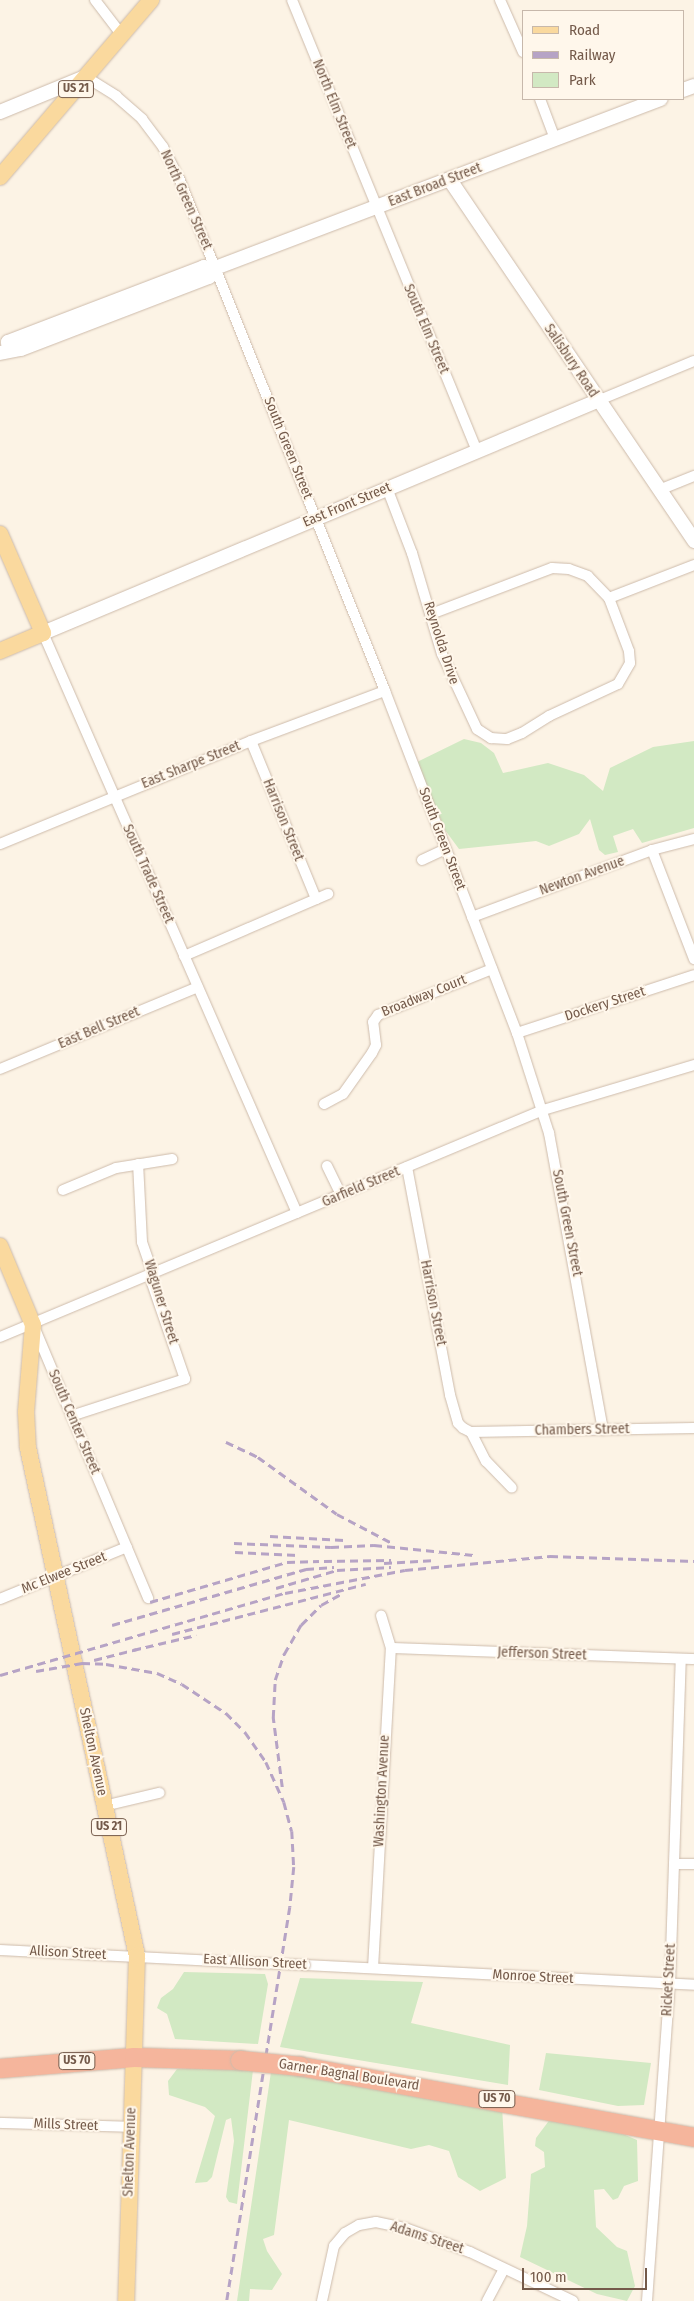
<!DOCTYPE html>
<style>
body{margin:0}
#map{position:relative;width:694px;height:2301px;overflow:hidden;background:#fcf3e5;font-family:"Fira Sans Condensed",sans-serif}
div>[style]{position:absolute}
[style*='--x']{left:calc(var(--x)*1px);top:calc(var(--y)*1px);width:calc(var(--w)*1px);rotate:calc(var(--a)*1deg)}
.green>*{inset:0;background:#d2e9c3}
.roads{filter:drop-shadow(0 0 1px #cdbbab) drop-shadow(0 0 1px #cdbbab)}
.street>*{height:10px;margin:-5px;padding:0 5px;transform-origin:5px;border-radius:5px;background:#fff}
.secondary>*{height:14px;margin:-7px;padding:0 7px;transform-origin:7px;border-radius:7px;background:#fff}
.primary>*{height:16px;margin:-8px;padding:0 8px;transform-origin:8px;border-radius:8px;background:#fad99e}
.highway>*{height:19px;margin:-9.5px;padding:0 9.5px;transform-origin:9.5px;border-radius:9.5px;background:#f5b59c}
.rail>*{height:2.5px;margin-top:-1.25px;transform-origin:0;background:repeating-linear-gradient(90deg,#b6a3c5 0 8px,transparent 0 13px)}
.bridges{filter:drop-shadow(0 0 1px #cdbbab) drop-shadow(0 0 1px #cdbbab)}
.street-bridge>*{height:10px;margin:-5px;padding:0 5px;transform-origin:5px;border-radius:5px;background:#fff}
.highway-bridge>*{height:19px;margin:-9.5px;padding:0 9.5px;transform-origin:9.5px;border-radius:9.5px;background:#f5b59c}
span{translate:-50% -50%;white-space:nowrap;text-align:center;line-height:1.15;-webkit-text-stroke:4px #fff7eb;paint-order:stroke}
.shield-label span{padding:1px 4px;background:#fff7eb;border:1px solid;border-radius:4px;-webkit-text-stroke-width:0}
.shield-label{font-size:12px;color:#745a4a;font-weight:700}
.street-label{font-size:14px;color:#745a4a}
.legend{position:absolute;left:522px;top:10px;width:162px;height:90px;box-sizing:border-box;background:#fff7eb;border:1px solid #c7b8ab;margin:0;padding:6px 9px;list-style:none;font-size:15px;color:#745a4a}
.legend li{display:flex;align-items:center;gap:10px;height:25px}
.legend b{width:25px;border:1px solid #c7b8ab}
.scale{position:absolute;left:522px;top:2268px;width:125px;height:22px;box-sizing:border-box;border:2px solid #745a4a;border-top:0;padding-left:6px;font-size:15px;line-height:18px;white-space:nowrap;color:#745a4a;-webkit-text-stroke:4px #fff7eb;paint-order:stroke}
</style>
<div id="map">
<div class="green">
<div style="clip-path:polygon(464px 739px,481px 743px,494px 753px,503px 773px,548px 763px,584px 775px,603px 791px,610px 768px,653px 747px,694px 741px,694px 828px,642px 843px,633px 829px,613px 836px,618px 852px,605px 855px,599px 850px,590px 819px,579px 834px,549px 846px,536px 841px,459px 849px,445px 830px,417px 762px)"></div>
<div style="clip-path:polygon(184px 1972px,265px 1974px,268px 1984px,258px 2044px,175px 2039px,167px 2014px,157px 2008px,161px 1998px,173px 1989px)"></div>
<div style="clip-path:polygon(300px 1978px,423px 1982px,411px 2023px,510px 2045px,508px 2085px,280px 2047px)"></div>
<div style="clip-path:polygon(546px 2053px,651px 2063px,644px 2105px,618px 2106px,539px 2090px)"></div>
<div style="clip-path:polygon(224px 2067px,253px 2070px,237px 2204px,229px 2202px,226px 2197px,234px 2141px,231px 2118px,226px 2120px,212px 2177px,207px 2182px,195px 2183px,215px 2116px,205px 2107px,169px 2095px,168px 2081px,177px 2069px)"></div>
<div style="clip-path:polygon(271px 2072px,502px 2106px,506px 2178px,480px 2191px,458px 2177px,449px 2151px,429px 2145px,411px 2149px,289px 2120px,274px 2235px,263px 2239px,267px 2251px,282px 2274px,272px 2290px,250px 2289px,249px 2301px,237px 2301px)"></div>
<div style="clip-path:polygon(551px 2118px,623px 2134px,637px 2140px,638px 2181px,624px 2186px,618px 2198px,613px 2200px,604px 2189px,594px 2190px,596px 2227px,617px 2247px,627px 2251px,635px 2286px,627px 2301px,597px 2294px,520px 2257px,527px 2226px,531px 2174px,545px 2167px,544px 2152px,535px 2146px,536px 2138px)"></div>
</div>
<div class="roads">
<div class="street">
<div style="--x:95;--y:0;--w:43;--a:52.6"></div>
<div style="--x:292;--y:0;--w:487;--a:67.7"></div>
<div style="--x:500;--y:0;--w:57;--a:66.1"></div>
<div style="--x:86;--y:77;--w:36;--a:32"></div>
<div style="--x:116;--y:96;--w:35;--a:41"></div>
<div style="--x:142;--y:119;--w:35;--a:53"></div>
<div style="--x:163;--y:147;--w:35;--a:63"></div>
<div style="--x:179;--y:178;--w:553;--a:68.12"></div>
<div style="--x:385;--y:691;--w:367;--a:68.9"></div>
<div style="--x:517;--y:1033;--w:105;--a:72.3"></div>
<div style="--x:549;--y:1133;--w:302;--a:79.7"></div>
<div style="--x:540;--y:99;--w:43;--a:69.4"></div>
<div style="--x:597;--y:401;--w:105;--a:-22.4"></div>
<div style="--x:387;--y:488;--w:70;--a:69"></div>
<div style="--x:412;--y:553;--w:105;--a:73.5"></div>
<div style="--x:442;--y:654;--w:83;--a:65"></div>
<div style="--x:477;--y:729;--w:17;--a:33"></div>
<div style="--x:491;--y:738;--w:16;--a:4"></div>
<div style="--x:507;--y:739;--w:16;--a:-22"></div>
<div style="--x:522;--y:733;--w:32;--a:-32"></div>
<div style="--x:549;--y:716;--w:76;--a:-24.9"></div>
<div style="--x:618;--y:684;--w:24;--a:-60"></div>
<div style="--x:630;--y:663;--w:12;--a:-95"></div>
<div style="--x:629;--y:651;--w:57;--a:-110.7"></div>
<div style="--x:609;--y:598;--w:30;--a:-134"></div>
<div style="--x:588;--y:576;--w:20;--a:-160"></div>
<div style="--x:569;--y:569;--w:17;--a:-177"></div>
<div style="--x:552;--y:568;--w:129;--a:159.2"></div>
<div style="--x:659;--y:490;--w:38;--a:-22"></div>
<div style="--x:609;--y:598;--w:91;--a:-21.2"></div>
<div style="--x:43;--y:633;--w:633;--a:66.35"></div>
<div style="--x:251;--y:741;--w:171;--a:67.6"></div>
<div style="--x:0;--y:844;--w:271;--a:-22.3"></div>
<div style="--x:251;--y:741;--w:143;--a:-20.5"></div>
<div style="--x:652;--y:850;--w:117;--a:68.9"></div>
<div style="--x:422;--y:860;--w:26;--a:-25"></div>
<div style="--x:472;--y:917;--w:192;--a:-20.4"></div>
<div style="--x:652;--y:850;--w:43;--a:-14.7"></div>
<div style="--x:184;--y:956;--w:157;--a:-23.3"></div>
<div style="--x:517;--y:1033;--w:186;--a:-18.1"></div>
<div style="--x:0;--y:1069;--w:214;--a:-22.5"></div>
<div style="--x:324;--y:1104;--w:21;--a:-28"></div>
<div style="--x:343;--y:1094;--w:50;--a:-54.7"></div>
<div style="--x:372;--y:1053;--w:9;--a:-63"></div>
<div style="--x:376;--y:1045;--w:23;--a:-97"></div>
<div style="--x:373;--y:1022;--w:9;--a:-54"></div>
<div style="--x:378;--y:1015;--w:123;--a:-22"></div>
<div style="--x:327;--y:1166;--w:32;--a:64"></div>
<div style="--x:407;--y:1167;--w:232;--a:79.3"></div>
<div style="--x:450;--y:1395;--w:29;--a:74"></div>
<div style="--x:458;--y:1423;--w:7;--a:45"></div>
<div style="--x:463;--y:1428;--w:9;--a:27"></div>
<div style="--x:471;--y:1432;--w:223;--a:-1"></div>
<div style="--x:63;--y:1190;--w:57;--a:-22.5"></div>
<div style="--x:116;--y:1168;--w:57;--a:-9.1"></div>
<div style="--x:35;--y:1329;--w:292;--a:67.2"></div>
<div style="--x:0;--y:1337;--w:589;--a:-22.69"></div>
<div style="--x:543;--y:1110;--w:158;--a:-16.6"></div>
<div style="--x:71;--y:1416;--w:120;--a:-18"></div>
<div style="--x:185;--y:1379;--w:102;--a:-109"></div>
<div style="--x:152;--y:1283;--w:9;--a:-84"></div>
<div style="--x:153;--y:1274;--w:34;--a:-109"></div>
<div style="--x:142;--y:1242;--w:78;--a:-92.9"></div>
<div style="--x:471;--y:1432;--w:33;--a:63"></div>
<div style="--x:486;--y:1461;--w:37;--a:46"></div>
<div style="--x:0;--y:1599;--w:137;--a:-22.3"></div>
<div style="--x:391;--y:1648;--w:303;--a:2.1"></div>
<div style="--x:104;--y:1806;--w:57;--a:-13.3"></div>
<div style="--x:674;--y:1864;--w:20;--a:0"></div>
<div style="--x:0;--y:1950;--w:260;--a:2.9"></div>
<div style="--x:305;--y:1965;--w:390;--a:2.9"></div>
<div style="--x:373;--y:1968;--w:321;--a:-86.8"></div>
<div style="--x:391;--y:1648;--w:34;--a:-107"></div>
<div style="--x:0;--y:2123;--w:131;--a:1.7"></div>
<div style="--x:322;--y:2301;--w:56;--a:-77.7"></div>
<div style="--x:334;--y:2246;--w:17;--a:-50"></div>
<div style="--x:345;--y:2233;--w:16;--a:-30"></div>
<div style="--x:359;--y:2225;--w:17;--a:-10"></div>
<div style="--x:376;--y:2222;--w:30;--a:12"></div>
<div style="--x:405;--y:2228;--w:69;--a:20.3"></div>
<div style="--x:470;--y:2252;--w:114;--a:25.4"></div>
<div style="--x:487;--y:2301;--w:36;--a:-62"></div>
<div style="--x:647;--y:2301;--w:318;--a:-85.9"></div>
<div style="--x:670;--y:1984;--w:325;--a:-88.1"></div>
</div>
<div class="secondary">
<div style="--x:683;--y:90;--w:12;--a:-20"></div>
<div style="--x:0;--y:112;--w:92;--a:-22.4"></div>
<div style="--x:450;--y:180;--w:436;--a:55.9"></div>
<div style="--x:9;--y:350;--w:8;--a:-97"></div>
<div style="--x:8;--y:342;--w:210;--a:-20.9"></div>
<div style="--x:204;--y:267;--w:7;--a:27"></div>
<div style="--x:210;--y:270;--w:482;--a:-20.8"></div>
<div style="--x:0;--y:353;--w:21;--a:-11"></div>
<div style="--x:21;--y:349;--w:201;--a:-21"></div>
<div style="--x:209;--y:277;--w:7;--a:-82"></div>
<div style="--x:43;--y:633;--w:601;--a:-22.72"></div>
</div>
<div class="primary">
<div style="--x:0;--y:177;--w:233;--a:-49.5"></div>
<div style="--x:0;--y:534;--w:108;--a:66.5"></div>
<div style="--x:43;--y:633;--w:47;--a:157.3"></div>
<div style="--x:0;--y:1246;--w:86;--a:67.3"></div>
<div style="--x:33;--y:1325;--w:87;--a:94.6"></div>
<div style="--x:26;--y:1412;--w:36;--a:87"></div>
<div style="--x:28;--y:1448;--w:520;--a:77.89"></div>
<div style="--x:137;--y:1956;--w:345;--a:91.8"></div>
</div>
<div class="highway">
<div style="--x:300;--y:2066;--w:400;--a:10.2"></div>
<div style="--x:0;--y:2068;--w:134;--a:-4.7"></div>
<div style="--x:134;--y:2057;--w:106;--a:1.6"></div>
</div>
</div>
<div class="rail">
<div style="--x:226;--y:1442;--w:35;--a:25"></div>
<div style="--x:258;--y:1457;--w:97;--a:35.8"></div>
<div style="--x:337;--y:1514;--w:62;--a:27.8"></div>
<div style="--x:270;--y:1536;--w:74;--a:3.1"></div>
<div style="--x:234;--y:1543;--w:97;--a:2.4"></div>
<div style="--x:331;--y:1547;--w:43;--a:-2.7"></div>
<div style="--x:374;--y:1545;--w:100;--a:5.7"></div>
<div style="--x:235;--y:1552;--w:63;--a:2.7"></div>
<div style="--x:324;--y:1561;--w:67;--a:-0.9"></div>
<div style="--x:384;--y:1563;--w:52;--a:-3.3"></div>
<div style="--x:276;--y:1588;--w:64;--a:-16.4"></div>
<div style="--x:337;--y:1570;--w:54;--a:-3.2"></div>
<div style="--x:150;--y:1602;--w:143;--a:-16.3"></div>
<div style="--x:287;--y:1562;--w:32;--a:-2"></div>
<div style="--x:112;--y:1625;--w:202;--a:-16.1"></div>
<div style="--x:306;--y:1569;--w:28;--a:-4"></div>
<div style="--x:172;--y:1634;--w:200;--a:-14.5"></div>
<div style="--x:133;--y:1650;--w:65;--a:-13.4"></div>
<div style="--x:94;--y:1660;--w:44;--a:-14.3"></div>
<div style="--x:36;--y:1671;--w:47;--a:-9.9"></div>
<div style="--x:82;--y:1663;--w:24;--a:2"></div>
<div style="--x:106;--y:1664;--w:52;--a:10"></div>
<div style="--x:157;--y:1673;--w:27;--a:24"></div>
<div style="--x:182;--y:1684;--w:53;--a:33.4"></div>
<div style="--x:226;--y:1713;--w:27;--a:45"></div>
<div style="--x:245;--y:1732;--w:37;--a:55"></div>
<div style="--x:266;--y:1762;--w:44;--a:65.8"></div>
<div style="--x:284;--y:1802;--w:30;--a:75"></div>
<div style="--x:292;--y:1831;--w:36;--a:87"></div>
<div style="--x:294;--y:1867;--w:40;--a:95.7"></div>
<div style="--x:290;--y:1907;--w:399;--a:99.1"></div>
<div style="--x:0;--y:1675;--w:297;--a:-16.1"></div>
<div style="--x:285;--y:1593;--w:122;--a:-10.9"></div>
<div style="--x:405;--y:1570;--w:146;--a:-5.5"></div>
<div style="--x:550;--y:1556;--w:144;--a:2"></div>
<div style="--x:282;--y:1787;--w:70;--a:-97.4"></div>
<div style="--x:273;--y:1718;--w:38;--a:-87"></div>
<div style="--x:275;--y:1680;--w:28;--a:-71"></div>
<div style="--x:284;--y:1654;--w:34;--a:-60"></div>
<div style="--x:301;--y:1625;--w:28;--a:-45"></div>
<div style="--x:321;--y:1605;--w:23;--a:-29"></div>
</div>
<div class="bridges">
<div class="street-bridge">
<div style="--x:260;--y:1963;--w:45;--a:2.5"></div>
</div>
<div class="highway-bridge">
<div style="--x:240;--y:2060;--w:60;--a:5.7"></div>
</div>
</div>
<div class="shield-label">
<span style="left:76px;top:89px">US 21</span>
<span style="left:109px;top:1827px">US 21</span>
<span style="left:77px;top:2061px">US 70</span>
<span style="left:497px;top:2099px">US 70</span>
</div>
<div class="street-label">
<span style="left:334px;top:104px;rotate:68deg">North Elm Street</span>
<span style="left:435px;top:185px;rotate:-21deg">East Broad Street</span>
<span style="left:186px;top:200px;rotate:66deg">North Green Street</span>
<span style="left:426px;top:329px;rotate:67deg">South Elm Street</span>
<span style="left:571px;top:361px;rotate:56deg">Salisbury Road</span>
<span style="left:288px;top:448px;rotate:68deg">South Green Street</span>
<span style="left:347px;top:505px;rotate:-23deg">East Front Street</span>
<span style="left:441px;top:643px;rotate:72deg">Reynolda Drive</span>
<span style="left:191px;top:765px;rotate:-22deg">East Sharpe Street</span>
<span style="left:283px;top:820px;rotate:68deg">Harrison Street</span>
<span style="left:442px;top:839px;rotate:69deg">South Green Street</span>
<span style="left:148px;top:874px;rotate:66deg">South Trade Street</span>
<span style="left:582px;top:876px;rotate:-20deg">Newton Avenue</span>
<span style="left:424px;top:996px;rotate:-22deg">Broadway Court</span>
<span style="left:605px;top:1004px;rotate:-18deg">Dockery Street</span>
<span style="left:99px;top:1028px;rotate:-23deg">East Bell Street</span>
<span style="left:361px;top:1187px;rotate:-23deg">Garfield Street</span>
<span style="left:567px;top:1223px;rotate:79deg">South Green Street</span>
<span style="left:161px;top:1302px;rotate:73deg">Waguner Street</span>
<span style="left:433px;top:1303px;rotate:79deg">Harrison Street</span>
<span style="left:74px;top:1422px;rotate:67deg">South Center Street</span>
<span style="left:582px;top:1430px;rotate:-1deg">Chambers Street</span>
<span style="left:64px;top:1573px;rotate:-22deg">Mc Elwee Street</span>
<span style="left:542px;top:1654px;rotate:2deg">Jefferson Street</span>
<span style="left:93px;top:1752px;rotate:78deg">Shelton Avenue</span>
<span style="left:382px;top:1791px;rotate:-87deg">Washington Avenue</span>
<span style="left:68px;top:1953px;rotate:3deg">Allison Street</span>
<span style="left:255px;top:1962px;rotate:3deg">East Allison Street</span>
<span style="left:533px;top:1977px;rotate:3deg">Monroe Street</span>
<span style="left:669px;top:1980px;rotate:-87deg">Ricket Street</span>
<span style="left:349px;top:2075px;rotate:9deg">Garner Bagnal Boulevard</span>
<span style="left:66px;top:2125px;rotate:2deg">Mills Street</span>
<span style="left:130px;top:2152px;rotate:-88deg">Shelton Avenue</span>
<span style="left:427px;top:2238px;rotate:18deg">Adams Street</span>
</div>
<ul class="legend">
<li><b style="height:6px;background:#fad99e"></b>Road</li>
<li><b style="height:6px;background:#b6a3c5"></b>Railway</li>
<li><b style="height:14px;background:#d2e9c3"></b>Park</li>
</ul>
<div class="scale">100 m</div>
</div>
